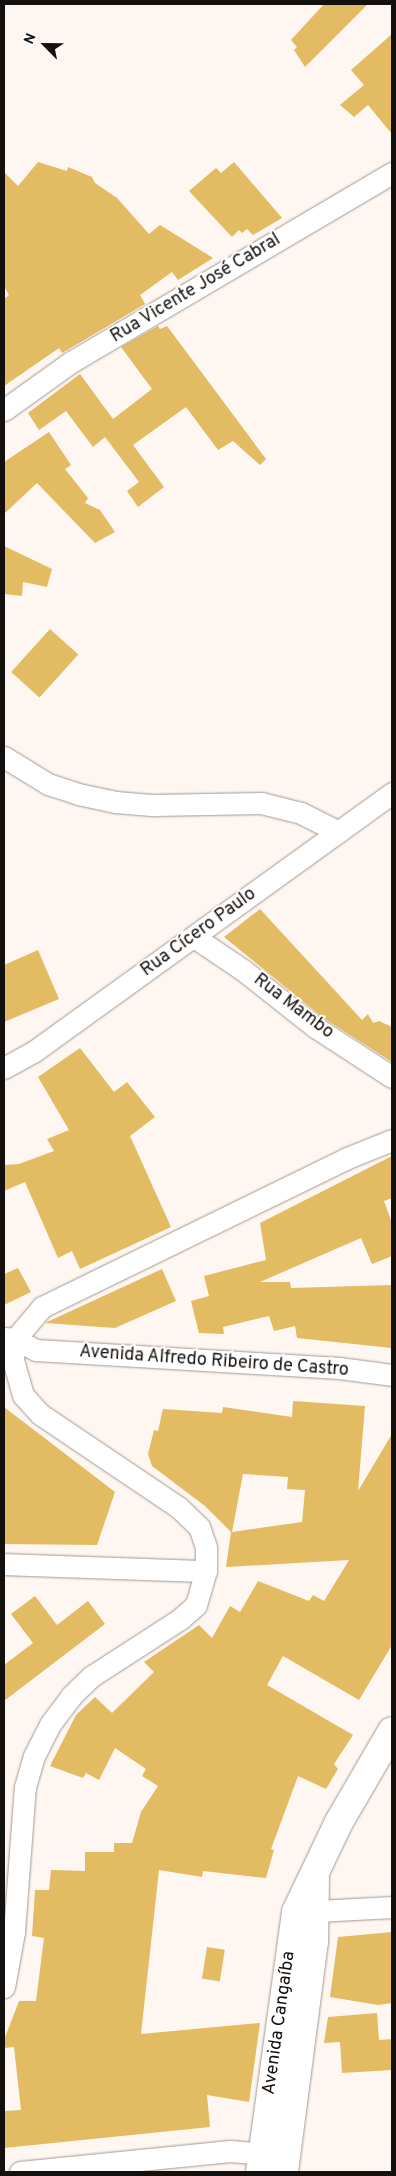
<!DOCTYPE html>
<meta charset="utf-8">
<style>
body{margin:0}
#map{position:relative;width:396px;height:2176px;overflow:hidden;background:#fef6f1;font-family:Overpass,sans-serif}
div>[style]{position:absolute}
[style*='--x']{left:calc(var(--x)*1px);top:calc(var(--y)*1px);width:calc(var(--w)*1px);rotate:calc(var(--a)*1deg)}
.building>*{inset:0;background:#e2bb62;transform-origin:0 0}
.roads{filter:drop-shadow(0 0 1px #a3988f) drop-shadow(0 0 1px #a3988f)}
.minor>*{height:21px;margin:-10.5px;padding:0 10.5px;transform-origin:10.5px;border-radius:10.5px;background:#fff}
.major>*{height:28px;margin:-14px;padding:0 14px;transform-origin:14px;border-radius:14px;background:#fff}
span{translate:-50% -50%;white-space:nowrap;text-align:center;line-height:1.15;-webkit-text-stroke:4px #fff;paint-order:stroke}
.street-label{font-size:18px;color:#14100d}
.frame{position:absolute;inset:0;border:5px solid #14100d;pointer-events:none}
.north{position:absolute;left:20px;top:20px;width:50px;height:50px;-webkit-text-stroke:4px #fff;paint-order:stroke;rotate:293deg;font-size:14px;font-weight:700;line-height:20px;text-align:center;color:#14100d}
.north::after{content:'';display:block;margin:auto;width:18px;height:22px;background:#14100d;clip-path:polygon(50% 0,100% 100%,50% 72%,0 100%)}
</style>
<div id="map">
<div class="building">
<div style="clip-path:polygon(324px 4px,368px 4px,305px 67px,294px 50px,297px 47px,291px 40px)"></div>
<div style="clip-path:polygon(392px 34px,392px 134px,368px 105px,354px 117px,340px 105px,364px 85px,351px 70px)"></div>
<div style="clip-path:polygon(38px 162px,67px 171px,68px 167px,92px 177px,95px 183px,117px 198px,149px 234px,160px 225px,213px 258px,178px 280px,172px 272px,140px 295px,145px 304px,62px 353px,59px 348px,4px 386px,4px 299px,9px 295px,4px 286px,4px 172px,18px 186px)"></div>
<div style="clip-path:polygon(234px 162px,282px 218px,253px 235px,247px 229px,242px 233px,239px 230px,232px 237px,189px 191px,216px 168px,221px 173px)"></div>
<div style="clip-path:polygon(158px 326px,160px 329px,167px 326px,266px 459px,260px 465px,233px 441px,218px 450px,186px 407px,133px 445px,164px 487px,138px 507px,127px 491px,139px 482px,105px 437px,93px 447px,66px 411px,39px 430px,28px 413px,80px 374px,113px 419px,152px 389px,121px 347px)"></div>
<div style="clip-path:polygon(49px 432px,71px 465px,65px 469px,88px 498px,85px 503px,100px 510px,115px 532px,95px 543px,37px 483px,4px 514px,4px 462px)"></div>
<div style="clip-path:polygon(4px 546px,52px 569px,47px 587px,23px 582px,22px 596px,4px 594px)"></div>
<div style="left:50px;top:629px;width:38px;height:58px;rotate:42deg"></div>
<div style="clip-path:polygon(260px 909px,362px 1020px,368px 1014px,373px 1023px,379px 1021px,392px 1027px,392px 1062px,322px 1017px,224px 937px)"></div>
<div style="clip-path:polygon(38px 950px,59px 999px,4px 1022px,4px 965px)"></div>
<div style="clip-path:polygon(80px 1048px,114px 1092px,127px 1082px,155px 1117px,130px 1136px,171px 1227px,80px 1269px,72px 1251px,58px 1258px,25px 1182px,4px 1191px,4px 1165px,19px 1164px,54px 1151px,47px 1139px,69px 1130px,38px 1077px)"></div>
<div style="clip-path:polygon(392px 1156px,392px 1198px,384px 1201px,392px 1223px,392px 1256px,372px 1264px,361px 1238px,260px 1282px,290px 1282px,291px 1288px,392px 1285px,392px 1348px,297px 1338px,295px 1326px,274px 1331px,269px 1316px,223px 1327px,224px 1334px,199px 1333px,191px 1301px,209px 1296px,204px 1276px,266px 1260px,260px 1223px)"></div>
<div style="clip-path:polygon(18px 1268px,31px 1292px,4px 1305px,4px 1274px)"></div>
<div style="clip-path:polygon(162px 1269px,176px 1301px,115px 1328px,45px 1323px)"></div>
<div style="clip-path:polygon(evenodd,293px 1401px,365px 1406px,358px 1491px,392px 1434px,392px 1645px,359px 1700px,283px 1656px,267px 1685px,353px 1735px,334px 1764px,338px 1769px,326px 1789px,298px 1776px,271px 1849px,274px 1850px,266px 1878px,203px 1871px,202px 1877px,159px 1870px,141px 2034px,260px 2023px,249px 2102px,207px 2095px,210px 2127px,4px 2148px,4px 2111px,21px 2110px,14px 2047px,4px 2048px,4px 2040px,19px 2001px,36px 2001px,44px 1938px,32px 1936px,35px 1890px,49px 1890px,51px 1870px,85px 1871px,85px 1852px,114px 1852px,114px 1843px,132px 1843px,141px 1812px,158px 1786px,142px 1776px,146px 1769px,115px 1748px,99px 1780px,86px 1773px,83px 1778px,50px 1766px,76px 1715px,95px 1697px,112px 1713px,154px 1672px,144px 1662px,199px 1625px,212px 1638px,230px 1606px,240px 1612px,258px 1581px,309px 1601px,313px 1595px,324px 1601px,349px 1560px,226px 1567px,231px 1532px,205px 1506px,152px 1466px,148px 1454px,154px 1430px,158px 1431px,163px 1409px,222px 1413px,223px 1407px,292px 1417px,293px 1401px,243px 1474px,288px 1477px,287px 1489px,305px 1490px,302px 1522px,232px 1532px,243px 1474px)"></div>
<div style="clip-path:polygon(4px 1407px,115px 1492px,97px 1545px,4px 1544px)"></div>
<div style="clip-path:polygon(35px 1596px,57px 1625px,88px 1601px,105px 1624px,4px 1701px,4px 1665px,33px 1643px,11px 1614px)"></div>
<div style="clip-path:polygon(392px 1932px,392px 2003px,378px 2005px,330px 1997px,338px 1937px)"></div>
<div style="left:207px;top:1947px;width:18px;height:32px;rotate:9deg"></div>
<div style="clip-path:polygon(377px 2013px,379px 2040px,392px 2039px,392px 2070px,342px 2073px,340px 2042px,324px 2043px,328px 2017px)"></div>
</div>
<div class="roads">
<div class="minor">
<div style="--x:4;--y:410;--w:82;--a:-35.6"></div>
<div style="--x:71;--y:362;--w:373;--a:-30.5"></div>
<div style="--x:4;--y:757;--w:52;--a:31.5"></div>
<div style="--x:48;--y:784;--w:32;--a:18"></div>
<div style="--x:78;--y:794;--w:39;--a:12"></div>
<div style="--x:116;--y:802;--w:38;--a:5"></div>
<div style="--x:154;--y:805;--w:107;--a:-1.1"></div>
<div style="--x:261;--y:803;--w:41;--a:14"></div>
<div style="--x:301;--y:813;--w:42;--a:26.6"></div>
<div style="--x:194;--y:937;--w:59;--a:34"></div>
<div style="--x:243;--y:970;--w:92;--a:38.4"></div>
<div style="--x:315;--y:1027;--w:92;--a:33"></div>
<div style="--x:4;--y:1068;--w:33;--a:-29"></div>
<div style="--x:33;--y:1052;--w:443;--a:-35.8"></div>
<div style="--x:4;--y:1338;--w:11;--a:5"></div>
<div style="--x:15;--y:1339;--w:24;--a:28"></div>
<div style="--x:36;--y:1350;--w:304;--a:3.4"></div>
<div style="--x:339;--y:1368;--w:53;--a:7.5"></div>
<div style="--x:4;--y:1564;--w:202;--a:2"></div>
<div style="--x:299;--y:1912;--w:93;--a:-3.1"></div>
<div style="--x:4;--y:1987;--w:56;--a:-79.7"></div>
<div style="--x:14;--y:1932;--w:145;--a:-85.7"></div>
<div style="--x:25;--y:1787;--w:32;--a:-74"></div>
<div style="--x:34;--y:1756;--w:37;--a:-63"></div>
<div style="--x:51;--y:1723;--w:34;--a:-53"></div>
<div style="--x:71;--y:1696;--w:29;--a:-44"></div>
<div style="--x:92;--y:1676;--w:105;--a:-32.9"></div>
<div style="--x:180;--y:1619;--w:21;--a:-41"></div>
<div style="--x:196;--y:1605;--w:35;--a:-74"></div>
<div style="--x:206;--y:1571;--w:24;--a:-90"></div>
<div style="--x:206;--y:1547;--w:21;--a:-109"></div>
<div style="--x:199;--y:1527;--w:29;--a:-136"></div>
<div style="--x:178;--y:1507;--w:166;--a:-146"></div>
<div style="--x:40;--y:1414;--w:25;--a:-132"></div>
<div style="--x:23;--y:1395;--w:36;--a:-106"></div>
<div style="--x:13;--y:1360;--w:21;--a:-85"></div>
<div style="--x:15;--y:1339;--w:42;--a:-49.8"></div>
<div style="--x:42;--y:1307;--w:339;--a:-26"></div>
<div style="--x:347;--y:1158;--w:48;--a:-21.8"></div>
<div style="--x:20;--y:2172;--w:211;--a:-5.7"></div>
<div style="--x:230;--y:2151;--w:48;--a:4.8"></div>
</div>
<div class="major">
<div style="--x:260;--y:2172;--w:262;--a:-82.1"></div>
<div style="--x:296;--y:1912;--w:100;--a:-64.5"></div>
<div style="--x:339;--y:1822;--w:105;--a:-59.8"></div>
<div style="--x:284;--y:2172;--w:232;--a:-82.6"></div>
<div style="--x:314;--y:1942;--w:64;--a:-89.1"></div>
</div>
</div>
<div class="street-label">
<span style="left:196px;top:289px;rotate:-31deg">Rua Vicente José Cabral</span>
<span style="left:199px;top:933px;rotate:-36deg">Rua Cícero Paulo</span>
<span style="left:293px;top:1007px;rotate:37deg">Rua Mambo</span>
<span style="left:214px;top:1362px;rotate:4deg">Avenida Alfredo Ribeiro de Castro</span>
<span style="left:280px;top:2023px;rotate:-82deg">Avenida Cangaíba</span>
</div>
<div class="frame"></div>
<div class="north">N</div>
</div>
